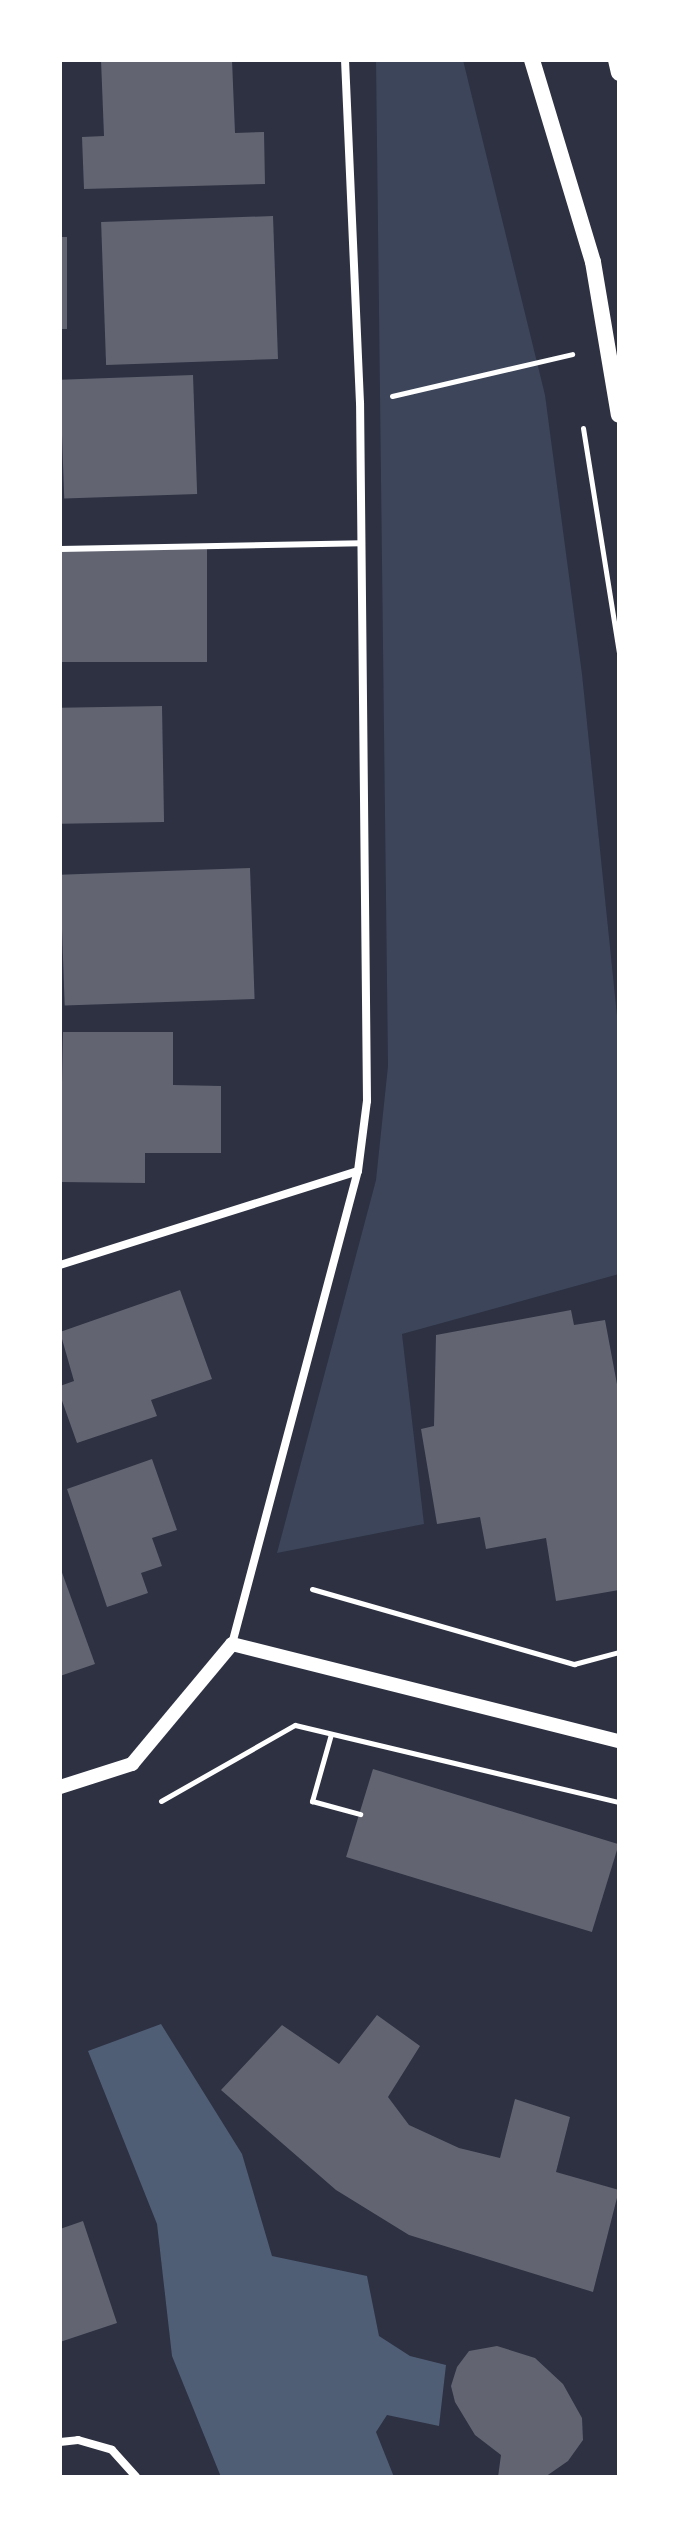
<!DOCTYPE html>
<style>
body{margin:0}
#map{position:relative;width:679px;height:2537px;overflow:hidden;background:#2d3142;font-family:"DM Sans",sans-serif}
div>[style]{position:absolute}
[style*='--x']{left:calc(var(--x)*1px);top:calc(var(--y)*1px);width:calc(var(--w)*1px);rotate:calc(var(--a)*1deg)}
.green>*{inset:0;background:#3c4559}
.water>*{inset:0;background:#4f5d75}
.building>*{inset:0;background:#626471;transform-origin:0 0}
.path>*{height:5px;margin:-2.5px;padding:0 2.5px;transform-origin:2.5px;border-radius:2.5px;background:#fff}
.service>*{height:6px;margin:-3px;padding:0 3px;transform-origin:3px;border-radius:3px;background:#fff}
.minor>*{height:8px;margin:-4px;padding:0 4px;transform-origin:4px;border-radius:4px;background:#fff}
.tertiary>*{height:14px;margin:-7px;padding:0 7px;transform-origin:7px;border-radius:7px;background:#fff}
.secondary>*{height:16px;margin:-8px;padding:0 8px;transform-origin:8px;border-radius:8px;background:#fff}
span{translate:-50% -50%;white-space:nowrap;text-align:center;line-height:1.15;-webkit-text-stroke:8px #fff;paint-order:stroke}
.frame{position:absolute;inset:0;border:62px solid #fff;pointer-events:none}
</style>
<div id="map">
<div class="green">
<div style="clip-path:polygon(376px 60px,463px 60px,545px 395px,582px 674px,619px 1035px,619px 1274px,402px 1334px,424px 1524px,277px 1553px,376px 1180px,388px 1066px)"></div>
</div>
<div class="water">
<div style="clip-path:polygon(161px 2024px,242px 2154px,272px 2256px,367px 2276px,379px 2336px,410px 2356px,446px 2365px,439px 2426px,387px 2415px,376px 2432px,394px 2477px,221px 2477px,172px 2356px,157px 2224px,88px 2051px)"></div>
</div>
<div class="building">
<div style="clip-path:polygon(101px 60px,232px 60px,235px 133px,264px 132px,265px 184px,84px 189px,82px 137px,104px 136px)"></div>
<div style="left:273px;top:216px;width:143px;height:172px;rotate:88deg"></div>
<div style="left:60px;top:237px;width:7px;height:92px"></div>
<div style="left:193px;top:375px;width:119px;height:133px;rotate:88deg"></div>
<div style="left:207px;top:548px;width:114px;height:147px;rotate:90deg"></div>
<div style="left:162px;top:706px;width:116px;height:102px;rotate:89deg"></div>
<div style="left:250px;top:868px;width:131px;height:190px;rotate:88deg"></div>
<div style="clip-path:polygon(63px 1032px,173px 1032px,173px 1085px,221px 1086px,221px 1153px,145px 1153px,145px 1183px,60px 1182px)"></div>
<div style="clip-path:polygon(180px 1290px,212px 1379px,151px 1400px,157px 1416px,77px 1443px,60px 1395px,60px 1386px,74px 1381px,60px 1332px)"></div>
<div style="clip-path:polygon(571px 1310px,574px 1325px,605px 1320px,619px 1395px,619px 1590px,556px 1601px,546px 1538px,486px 1549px,480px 1517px,437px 1524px,421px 1429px,434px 1426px,436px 1335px)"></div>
<div style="clip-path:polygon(152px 1459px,177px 1530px,152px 1538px,162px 1566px,141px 1573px,148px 1593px,107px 1607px,67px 1489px)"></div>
<div style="clip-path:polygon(60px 1567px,95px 1664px,60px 1676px)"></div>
<div style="left:373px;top:1769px;width:257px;height:92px;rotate:17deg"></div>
<div style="clip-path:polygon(377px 2015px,420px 2046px,388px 2097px,409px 2125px,459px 2148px,500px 2158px,515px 2099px,570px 2117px,556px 2172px,619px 2190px,593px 2292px,409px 2235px,336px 2190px,221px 2090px,282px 2025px,339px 2064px)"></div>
<div style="clip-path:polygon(83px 2221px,117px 2323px,60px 2342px,60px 2229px)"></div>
<div style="clip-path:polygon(497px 2346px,535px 2358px,563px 2384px,582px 2418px,583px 2440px,568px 2461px,545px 2477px,498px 2477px,501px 2455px,475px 2435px,455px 2402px,451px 2386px,457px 2367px,469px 2351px)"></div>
</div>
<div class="path">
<div style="--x:392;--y:396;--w:185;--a:-13.1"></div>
<div style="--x:583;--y:428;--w:227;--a:80.9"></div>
<div style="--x:312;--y:1589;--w:273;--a:16"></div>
<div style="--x:574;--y:1664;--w:47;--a:-14.9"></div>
<div style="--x:331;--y:1734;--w:70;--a:105.8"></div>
<div style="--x:312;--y:1801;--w:50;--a:15.2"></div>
<div style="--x:161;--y:1801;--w:154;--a:-29.6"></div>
<div style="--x:295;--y:1725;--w:333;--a:13.4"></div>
</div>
<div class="service">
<div style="--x:60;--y:549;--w:301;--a:-1.1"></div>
</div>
<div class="minor">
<div style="--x:60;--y:1265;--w:312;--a:-17.5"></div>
<div style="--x:232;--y:1644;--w:489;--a:-75.1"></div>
<div style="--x:358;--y:1171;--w:71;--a:-82.7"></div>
<div style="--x:367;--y:1101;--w:698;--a:-90.57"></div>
<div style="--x:360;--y:403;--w:343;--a:-92.5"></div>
<div style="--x:60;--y:2442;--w:18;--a:-6"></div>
<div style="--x:78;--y:2440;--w:35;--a:16"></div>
<div style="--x:112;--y:2450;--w:36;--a:48"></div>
</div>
<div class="tertiary">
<div style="--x:60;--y:1787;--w:76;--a:-17.7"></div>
<div style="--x:132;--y:1764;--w:156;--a:-50.2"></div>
<div style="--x:232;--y:1644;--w:399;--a:14.1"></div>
</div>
<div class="secondary">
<div style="--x:532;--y:60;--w:211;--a:73.2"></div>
<div style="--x:593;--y:262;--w:155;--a:80.4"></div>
<div style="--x:616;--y:60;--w:13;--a:77"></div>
</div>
<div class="frame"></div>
</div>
